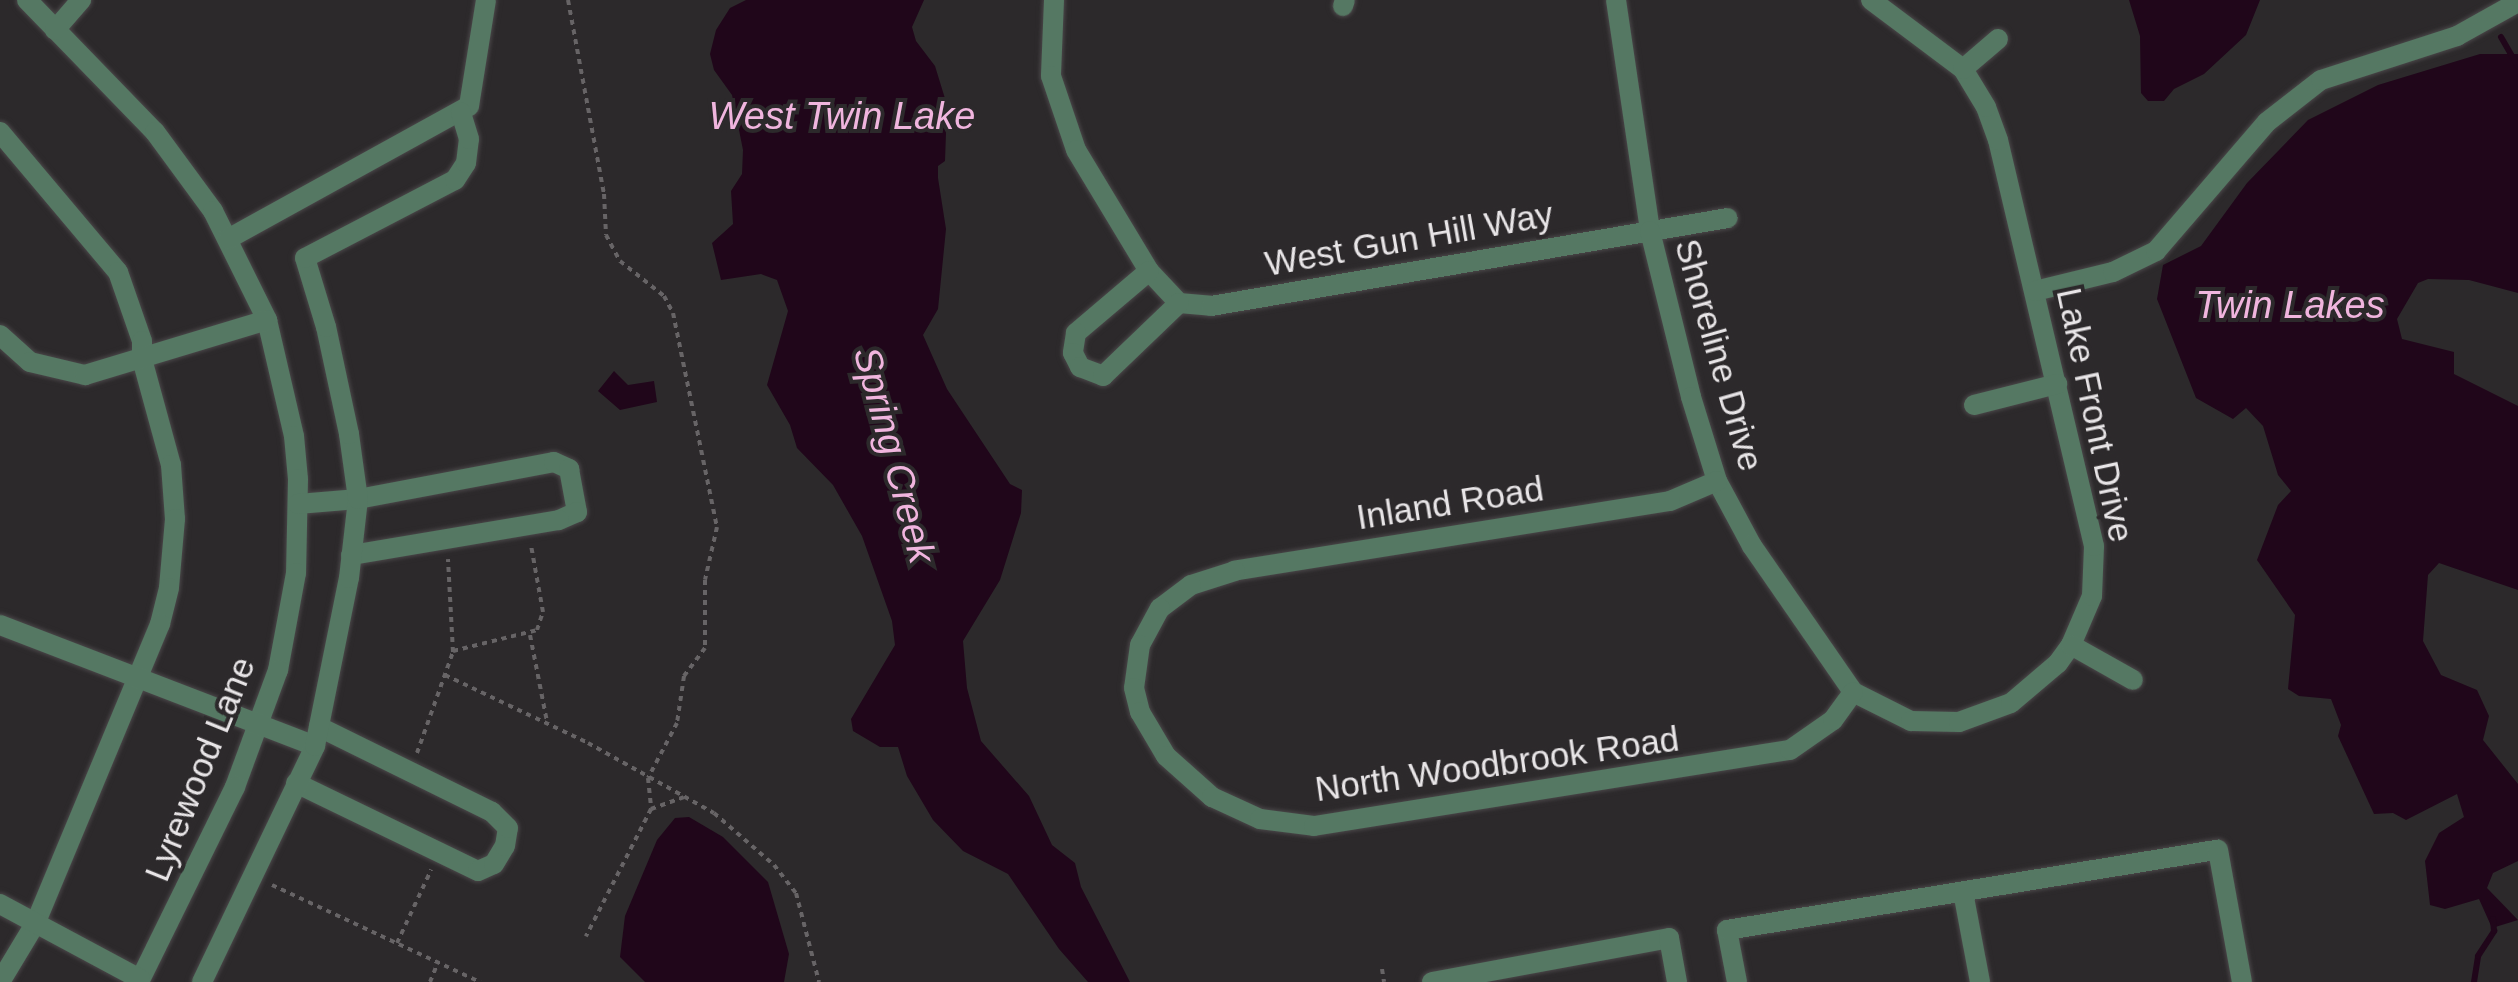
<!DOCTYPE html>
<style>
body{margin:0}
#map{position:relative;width:2518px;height:982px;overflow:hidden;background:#2c292b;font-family:Arial,sans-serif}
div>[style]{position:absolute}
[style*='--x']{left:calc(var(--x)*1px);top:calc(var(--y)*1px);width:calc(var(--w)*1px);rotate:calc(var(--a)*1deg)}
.water>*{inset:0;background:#20061a}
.stream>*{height:6px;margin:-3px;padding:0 3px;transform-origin:3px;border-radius:3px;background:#20061a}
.path>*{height:4px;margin-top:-2px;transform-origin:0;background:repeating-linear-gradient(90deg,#676466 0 5px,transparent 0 10px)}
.roads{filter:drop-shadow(0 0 2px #4a4749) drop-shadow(0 0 2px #4a4749)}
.minor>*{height:20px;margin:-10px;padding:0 10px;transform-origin:10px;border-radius:10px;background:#557863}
span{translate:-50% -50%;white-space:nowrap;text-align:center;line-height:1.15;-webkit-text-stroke:8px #2c292b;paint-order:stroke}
.street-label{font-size:35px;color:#e8e5e7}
.water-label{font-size:38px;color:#f0b5de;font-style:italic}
</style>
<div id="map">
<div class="water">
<div style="clip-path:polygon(746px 0,924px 0,912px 27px,916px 41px,935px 66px,947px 105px,945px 161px,938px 166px,938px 178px,946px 229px,938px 309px,923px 335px,947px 389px,1010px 484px,1022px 490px,1021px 513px,1000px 580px,963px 641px,967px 688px,981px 741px,1029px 796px,1052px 845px,1075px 863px,1081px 887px,1130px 982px,1088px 982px,1059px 949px,1008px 874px,963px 851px,933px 820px,907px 776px,898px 747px,880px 747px,853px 731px,851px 719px,895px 645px,892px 621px,862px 536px,833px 485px,797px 448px,790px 425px,767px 385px,788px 311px,777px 280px,761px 274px,721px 280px,712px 243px,733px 224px,731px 191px,742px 174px,743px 150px,732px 95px,714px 70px,710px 54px,716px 30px,730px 8px)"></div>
<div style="clip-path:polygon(2260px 0,2246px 35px,2204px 74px,2174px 89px,2164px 101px,2148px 101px,2141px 93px,2140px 36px,2129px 0)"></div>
<div style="clip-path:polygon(2480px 54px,2518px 54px,2518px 293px,2469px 280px,2428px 279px,2418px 283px,2397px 319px,2402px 339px,2454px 352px,2454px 374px,2518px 406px,2518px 590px,2439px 563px,2428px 575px,2423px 641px,2441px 675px,2477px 690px,2489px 716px,2483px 740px,2518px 784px,2518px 861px,2493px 873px,2487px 888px,2518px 920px,2492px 928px,2479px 899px,2445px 909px,2430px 905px,2425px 861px,2439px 833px,2464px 817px,2457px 794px,2406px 820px,2393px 813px,2374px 814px,2338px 736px,2341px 725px,2331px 699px,2299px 696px,2288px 689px,2295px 615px,2257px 560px,2278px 505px,2291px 491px,2278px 475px,2263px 426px,2246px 408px,2233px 419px,2196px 398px,2157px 299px,2163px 265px,2201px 246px,2247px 183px,2308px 120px,2378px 85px)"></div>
<div style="clip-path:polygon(614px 371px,628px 385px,654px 381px,657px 402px,620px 410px,598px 391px)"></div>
<div style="clip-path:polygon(689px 817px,723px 837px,768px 882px,789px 954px,784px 982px,645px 982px,620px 957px,625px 916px,657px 840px,675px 818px)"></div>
</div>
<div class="stream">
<div style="--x:2501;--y:37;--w:34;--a:60"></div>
<div style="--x:2474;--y:982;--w:26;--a:-81"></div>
<div style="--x:2478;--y:956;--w:30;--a:-57"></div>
<div style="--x:2494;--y:931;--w:12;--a:-95"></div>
</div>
<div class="path">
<div style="--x:568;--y:0;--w:197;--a:79.5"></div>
<div style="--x:604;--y:194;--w:41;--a:87.2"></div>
<div style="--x:606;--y:235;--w:30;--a:62"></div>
<div style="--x:620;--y:261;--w:56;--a:38.5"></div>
<div style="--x:664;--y:296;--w:19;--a:62"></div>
<div style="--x:673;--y:313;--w:218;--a:78.4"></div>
<div style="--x:717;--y:527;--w:54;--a:102.8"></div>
<div style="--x:705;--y:580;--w:68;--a:90"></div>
<div style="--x:705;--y:648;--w:35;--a:127"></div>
<div style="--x:684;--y:676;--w:48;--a:98.5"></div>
<div style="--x:677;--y:723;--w:62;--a:117.8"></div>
<div style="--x:648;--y:778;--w:31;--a:84"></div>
<div style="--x:651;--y:809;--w:143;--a:117.1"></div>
<div style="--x:530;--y:635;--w:89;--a:78.9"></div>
<div style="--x:453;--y:651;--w:87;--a:-14"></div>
<div style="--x:537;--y:630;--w:19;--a:-72"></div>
<div style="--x:543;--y:612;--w:68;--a:-100.2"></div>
<div style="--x:445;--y:675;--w:158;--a:25.4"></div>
<div style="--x:588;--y:743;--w:144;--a:29.1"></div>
<div style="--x:714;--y:813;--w:79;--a:40.9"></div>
<div style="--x:774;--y:865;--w:36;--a:52"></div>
<div style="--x:796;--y:893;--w:92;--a:75.5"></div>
<div style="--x:417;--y:753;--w:107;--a:-70.4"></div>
<div style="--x:453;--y:652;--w:93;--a:-93.1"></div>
<div style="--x:651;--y:809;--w:35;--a:-20"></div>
<div style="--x:272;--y:885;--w:230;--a:25"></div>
<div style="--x:397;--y:943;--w:81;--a:-65"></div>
<div style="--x:1382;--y:969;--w:13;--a:81"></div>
<div style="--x:430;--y:982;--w:22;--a:-68"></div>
</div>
<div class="roads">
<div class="minor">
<div style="--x:27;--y:0;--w:184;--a:45.9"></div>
<div style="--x:155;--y:132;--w:98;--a:53.7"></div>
<div style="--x:213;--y:211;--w:122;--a:63.6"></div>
<div style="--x:267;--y:320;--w:119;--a:76.9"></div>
<div style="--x:294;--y:436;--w:43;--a:84.7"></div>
<div style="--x:298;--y:479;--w:94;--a:91.2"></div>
<div style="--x:296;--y:573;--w:99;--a:100.5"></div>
<div style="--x:278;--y:670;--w:125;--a:110.2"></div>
<div style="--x:235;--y:787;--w:217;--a:116.2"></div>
<div style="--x:1054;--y:0;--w:76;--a:92.3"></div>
<div style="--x:1051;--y:76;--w:78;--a:71.3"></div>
<div style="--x:1076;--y:150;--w:141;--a:58.9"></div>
<div style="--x:1149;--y:271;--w:44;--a:46.8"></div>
<div style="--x:1179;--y:303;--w:32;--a:5"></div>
<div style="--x:1211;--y:306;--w:524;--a:-9.66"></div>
<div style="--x:1616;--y:0;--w:233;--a:81.6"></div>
<div style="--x:1650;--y:231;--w:171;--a:76.1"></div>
<div style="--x:1691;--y:397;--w:88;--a:72.8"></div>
<div style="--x:1717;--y:481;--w:74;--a:61.7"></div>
<div style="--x:1752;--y:546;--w:178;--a:55.3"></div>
<div style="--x:1853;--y:692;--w:65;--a:26.6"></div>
<div style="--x:1911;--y:721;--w:48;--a:1.2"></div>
<div style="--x:1959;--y:722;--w:55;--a:-20.1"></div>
<div style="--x:2011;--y:703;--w:62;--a:-40.4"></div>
<div style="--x:2058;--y:663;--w:22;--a:-54"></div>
<div style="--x:2071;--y:645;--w:53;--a:-66.8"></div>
<div style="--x:2092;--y:596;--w:50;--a:-87.7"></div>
<div style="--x:2094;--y:546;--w:417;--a:-103.3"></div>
<div style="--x:1998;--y:140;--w:35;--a:-110"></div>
<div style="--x:1986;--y:107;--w:44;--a:-121.2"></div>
<div style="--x:1963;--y:69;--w:115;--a:-143.1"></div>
<div style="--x:1343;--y:6;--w:6;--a:-72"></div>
<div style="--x:55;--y:30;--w:40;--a:-49"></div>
<div style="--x:1963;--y:69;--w:46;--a:-40.6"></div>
<div style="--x:0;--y:132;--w:183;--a:49.9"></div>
<div style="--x:118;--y:272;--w:73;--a:70.8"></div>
<div style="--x:142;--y:341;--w:18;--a:90"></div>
<div style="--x:142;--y:359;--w:110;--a:74.7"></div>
<div style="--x:171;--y:465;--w:54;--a:85.8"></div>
<div style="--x:175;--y:519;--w:69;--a:95"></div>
<div style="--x:169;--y:588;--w:37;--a:104"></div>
<div style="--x:160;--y:624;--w:325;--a:112.6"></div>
<div style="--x:35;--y:924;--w:68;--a:121.1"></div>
<div style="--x:228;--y:239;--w:275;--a:-28.9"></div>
<div style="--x:469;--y:106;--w:107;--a:-80.9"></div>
<div style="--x:1149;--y:271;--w:96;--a:139.7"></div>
<div style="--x:1076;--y:333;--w:20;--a:99"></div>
<div style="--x:1073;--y:353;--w:16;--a:63"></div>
<div style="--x:1080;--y:367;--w:25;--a:21"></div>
<div style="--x:1103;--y:376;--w:105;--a:-43.8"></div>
<div style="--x:2035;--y:291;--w:80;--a:-13.7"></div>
<div style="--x:2113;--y:272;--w:48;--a:-26"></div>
<div style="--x:2156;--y:251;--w:170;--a:-49.3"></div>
<div style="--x:2267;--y:122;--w:68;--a:-37.9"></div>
<div style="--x:2321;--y:80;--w:143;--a:-17.9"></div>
<div style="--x:2457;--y:36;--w:70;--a:-29.1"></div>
<div style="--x:0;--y:335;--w:40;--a:42"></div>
<div style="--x:30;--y:362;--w:57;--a:13.3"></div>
<div style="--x:85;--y:375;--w:190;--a:-16.8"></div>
<div style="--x:1974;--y:405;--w:86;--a:-14.2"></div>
<div style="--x:1717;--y:481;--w:51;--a:156.9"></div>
<div style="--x:1670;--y:501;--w:441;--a:170.9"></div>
<div style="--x:1235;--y:571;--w:46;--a:162.3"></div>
<div style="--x:1191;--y:585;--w:39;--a:143"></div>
<div style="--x:1160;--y:608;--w:42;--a:118.4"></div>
<div style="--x:1140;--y:645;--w:43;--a:97.9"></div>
<div style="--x:1134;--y:688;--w:25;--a:76"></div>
<div style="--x:1140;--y:712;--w:51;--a:59.4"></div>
<div style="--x:1166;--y:756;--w:62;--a:41.7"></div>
<div style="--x:1212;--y:797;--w:53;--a:24.6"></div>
<div style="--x:1260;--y:819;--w:54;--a:7.4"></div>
<div style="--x:1314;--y:826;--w:482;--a:-9.1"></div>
<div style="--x:1790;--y:750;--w:52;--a:-34.9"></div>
<div style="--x:1833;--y:720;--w:34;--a:-54"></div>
<div style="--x:298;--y:504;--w:60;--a:-4.8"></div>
<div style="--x:358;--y:499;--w:199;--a:-10.7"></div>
<div style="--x:554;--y:462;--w:17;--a:25"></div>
<div style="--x:569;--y:469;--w:44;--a:79.5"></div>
<div style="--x:577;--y:512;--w:20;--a:156"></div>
<div style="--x:559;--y:520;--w:211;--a:170.4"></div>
<div style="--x:0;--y:625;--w:337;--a:21"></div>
<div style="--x:2071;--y:645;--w:71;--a:29.4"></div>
<div style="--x:296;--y:783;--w:202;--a:25.8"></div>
<div style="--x:478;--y:871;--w:17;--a:-24"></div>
<div style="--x:494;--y:864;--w:21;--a:-59"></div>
<div style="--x:505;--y:846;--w:18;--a:-81"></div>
<div style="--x:508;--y:828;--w:23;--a:-135"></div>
<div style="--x:492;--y:812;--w:193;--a:-153.8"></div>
<div style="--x:1963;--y:892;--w:92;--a:79.3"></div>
<div style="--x:0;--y:904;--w:159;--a:28.2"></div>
<div style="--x:202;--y:982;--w:262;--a:-64.4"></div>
<div style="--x:315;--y:746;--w:171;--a:-78.6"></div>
<div style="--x:349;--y:578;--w:80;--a:-83.5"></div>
<div style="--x:358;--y:499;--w:66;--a:-97.9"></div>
<div style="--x:349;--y:434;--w:109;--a:-102.1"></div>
<div style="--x:326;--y:327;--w:72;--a:-106.9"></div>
<div style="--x:305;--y:258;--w:169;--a:-27.5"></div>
<div style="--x:455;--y:180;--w:20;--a:-57"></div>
<div style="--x:466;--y:163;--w:24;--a:-83"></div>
<div style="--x:469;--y:139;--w:28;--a:-107"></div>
<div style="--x:1432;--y:982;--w:241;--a:-10.5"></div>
<div style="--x:1669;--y:938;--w:45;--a:79.7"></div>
<div style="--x:1737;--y:982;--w:53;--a:-100.9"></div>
<div style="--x:1727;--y:930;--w:497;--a:-9.3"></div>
<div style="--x:2218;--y:850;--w:134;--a:79.7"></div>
</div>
</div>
<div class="street-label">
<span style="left:1409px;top:239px;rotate:-10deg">West Gun Hill Way</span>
<span style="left:1719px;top:355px;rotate:74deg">Shoreline Drive</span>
<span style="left:2095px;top:415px;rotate:78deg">Lake Front Drive</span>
<span style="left:1450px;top:503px;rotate:-9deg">Inland Road</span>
<span style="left:1497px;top:764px;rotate:-8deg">North Woodbrook Road</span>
<span style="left:200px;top:769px;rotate:-68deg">Lyrewood Lane</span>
</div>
<div class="water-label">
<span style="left:842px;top:117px">West Twin Lake</span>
<span style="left:2290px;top:306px">Twin Lakes</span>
<span style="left:894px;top:455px;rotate:75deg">Spring Creek</span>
</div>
</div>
